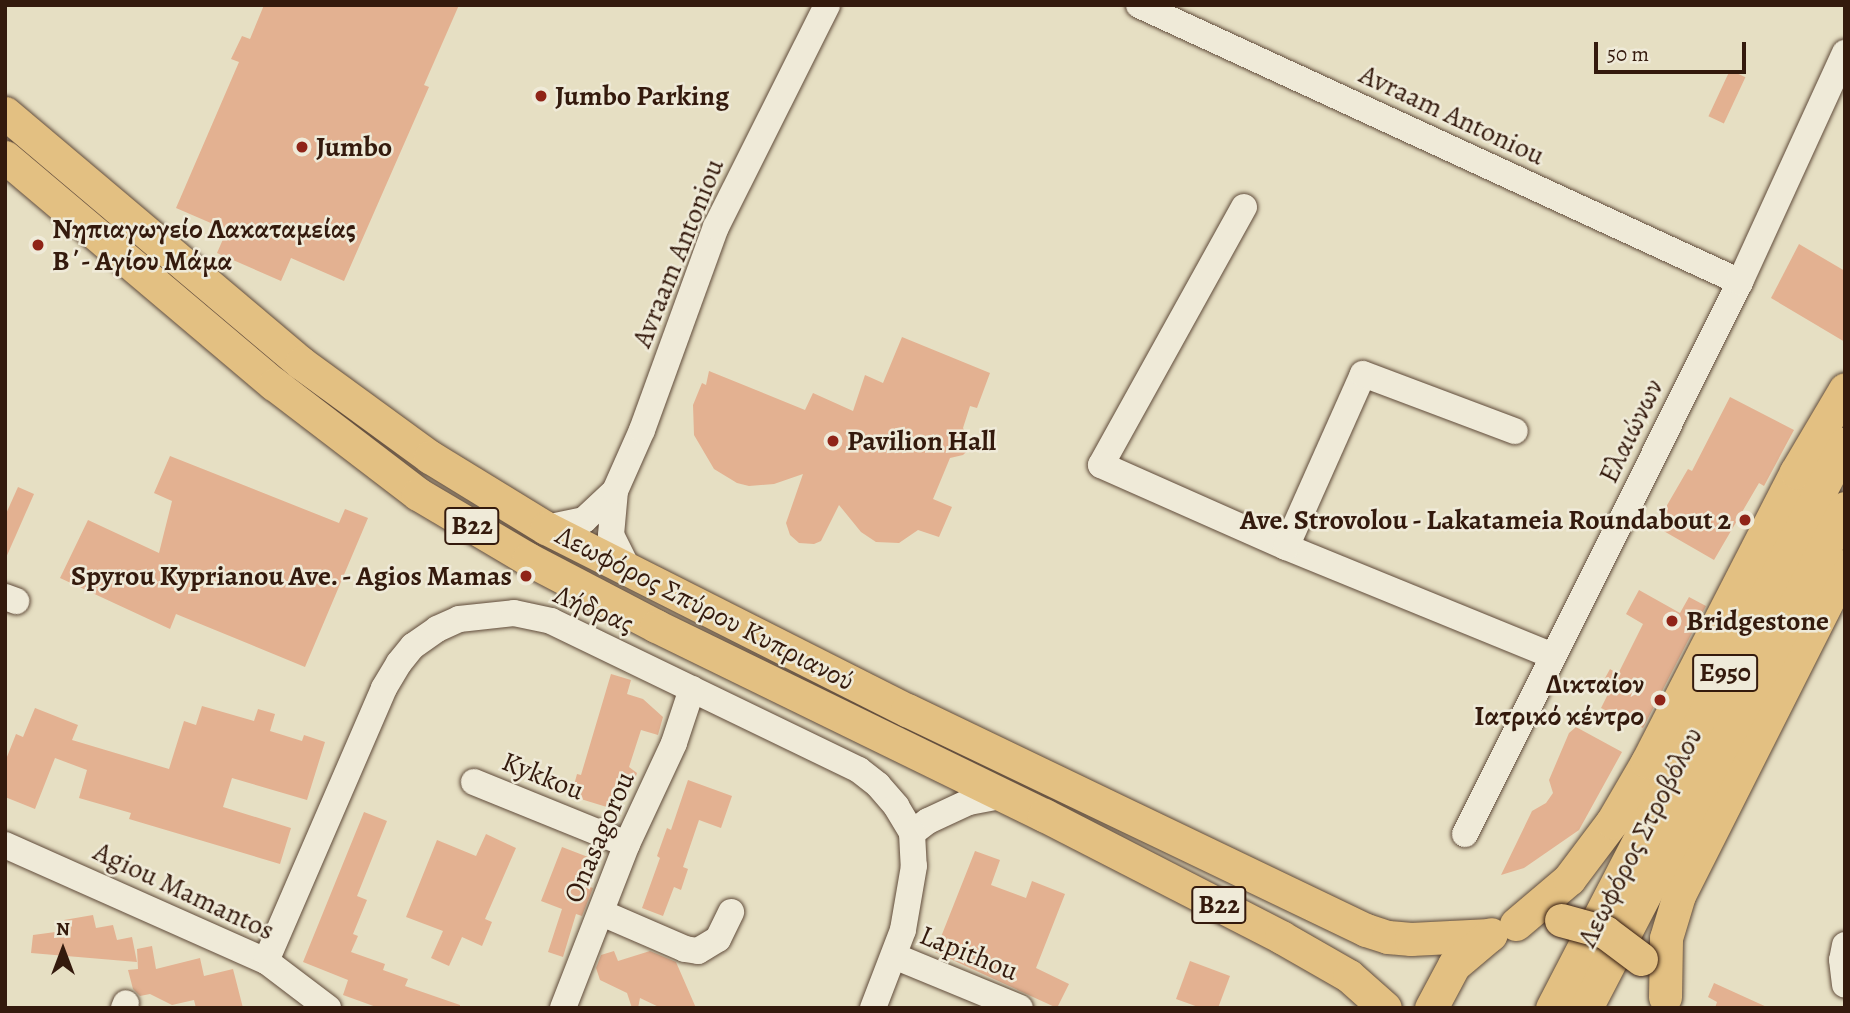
<!DOCTYPE html>
<meta charset="utf-8">
<style>
body{margin:0}
#map{position:relative;width:1850px;height:1013px;overflow:hidden;background:#e6dfc3;font-family:Alegreya,serif}
div>[style]{position:absolute}
[style*='--x']{left:calc(var(--x)*1px);top:calc(var(--y)*1px);width:calc(var(--w)*1px);rotate:calc(var(--a)*1deg)}
.building>*{inset:0;background:#e3b191;transform-origin:0 0}
.roads{filter:drop-shadow(0 0 2px #604b3a) drop-shadow(0 0 2px #604b3a)}
.minor>*{height:26px;margin:-13px;padding:0 13px;transform-origin:13px;border-radius:13px;background:#efead8}
.major>*{height:33px;margin:-16.5px;padding:0 16.5px;transform-origin:16.5px;border-radius:16.5px;background:#e3c082}
.bridges{filter:drop-shadow(0 0 2px #341a0d) drop-shadow(0 0 2px #341a0d)}
.major-bridge>*{height:33px;margin:-16.5px;padding:0 16.5px;transform-origin:16.5px;border-radius:16.5px;background:#e3c082}
.dots>*{width:19px;height:19px;translate:-50% -50%;box-sizing:border-box;border:4px solid #efead8;border-radius:50%}
span{translate:-50% -50%;white-space:nowrap;text-align:center;line-height:1.15;-webkit-text-stroke:5px #efead8;paint-order:stroke}
.shield-label span{padding:2px 5px;background:#efead8;border:2px solid;border-radius:5px;-webkit-text-stroke-width:0}
.shield-label{font-size:26px;color:#341a0d;font-weight:700}
.poi-label{font-size:28px;color:#341a0d;font-weight:700}
.left{translate:0 -50%;text-align:left}
.right{translate:-100% -50%;text-align:right}
.street-label{font-size:28px;color:#341a0d}
.frame{position:absolute;inset:0;border:7px solid #341a0d;pointer-events:none}
.north{position:absolute;left:28px;top:915px;width:70px;height:70px;-webkit-text-stroke:5px #efead8;paint-order:stroke;rotate:0deg;font-size:19px;font-weight:700;line-height:28px;text-align:center;color:#341a0d}
.north::after{content:'';display:block;margin:auto;width:24px;height:32px;background:#341a0d;clip-path:polygon(50% 0,100% 100%,50% 72%,0 100%)}
.scale{position:absolute;left:1594px;top:42px;width:152px;height:32px;box-sizing:border-box;border:4px solid #341a0d;border-top:0;padding-left:9px;font-size:21px;line-height:24px;white-space:nowrap;color:#341a0d;-webkit-text-stroke:5px #efead8;paint-order:stroke}
</style>
<div id="map">
<div class="building">
<div style="clip-path:polygon(264px 5px,459px 5px,424px 85px,429px 87px,344px 281px,291px 258px,281px 281px,217px 253px,227px 230px,176px 208px,239px 62px,231px 59px,242px 36px,250px 39px)"></div>
<div style="left:1730px;top:70px;width:17px;height:51px;rotate:25deg"></div>
<div style="clip-path:polygon(1799px 244px,1845px 271px,1845px 342px,1771px 298px)"></div>
<div style="clip-path:polygon(902px 337px,990px 373px,977px 408px,970px 406px,963px 428px,969px 439px,969px 449px,963px 455px,950px 458px,933px 499px,952px 507px,939px 537px,918px 530px,899px 543px,876px 542px,861px 532px,839px 505px,821px 541px,814px 544px,799px 543px,790px 535px,786px 523px,803px 474px,774px 484px,749px 486px,737px 483px,714px 469px,694px 435px,693px 405px,702px 383px,706px 385px,709px 371px,805px 410px,813px 393px,853px 411px,865px 375px,883px 383px)"></div>
<div style="clip-path:polygon(1730px 397px,1794px 430px,1764px 486px,1759px 483px,1714px 560px,1655px 526px,1688px 469px,1692px 471px)"></div>
<div style="clip-path:polygon(170px 456px,339px 523px,345px 509px,368px 518px,305px 667px,176px 614px,170px 629px,60px 578px,88px 520px,159px 553px,172px 501px,154px 493px)"></div>
<div style="clip-path:polygon(18px 487px,34px 494px,5px 560px,5px 516px)"></div>
<div style="clip-path:polygon(1639px 590px,1680px 613px,1689px 597px,1706px 606px,1643px 728px,1601px 708px,1608px 694px,1599px 689px,1610px 669px,1618px 674px,1643px 624px,1626px 614px)"></div>
<div style="clip-path:polygon(611px 674px,631px 680px,627px 694px,643px 699px,663px 717px,658px 735px,641px 730px,629px 767px,637px 773px,633px 785px,624px 783px,615px 792px,610px 808px,571px 796px,577px 774px,581px 775px)"></div>
<div style="clip-path:polygon(202px 706px,254px 721px,258px 709px,275px 714px,270px 731px,302px 741px,304px 735px,325px 742px,307px 800px,232px 778px,223px 807px,291px 828px,280px 864px,129px 819px,131px 813px,79px 798px,87px 770px,55px 758px,35px 809px,5px 797px,5px 762px,16px 734px,23px 737px,35px 708px,78px 725px,72px 740px,169px 769px,184px 721px,196px 725px)"></div>
<div style="clip-path:polygon(1576px 727px,1622px 752px,1579px 830px,1524px 868px,1501px 875px,1532px 811px,1546px 803px,1553px 793px,1549px 780px,1569px 733px)"></div>
<div style="clip-path:polygon(688px 780px,732px 796px,721px 828px,699px 820px,683px 867px,688px 869px,681px 890px,674px 887px,663px 916px,642px 908px,660px 858px,657px 856px,667px 828px,671px 830px)"></div>
<div style="clip-path:polygon(364px 812px,387px 821px,357px 896px,367px 900px,353px 934px,358px 936px,351px 952px,385px 964px,383px 970px,408px 979px,405px 986px,460px 1005px,460px 1008px,379px 1008px,343px 995px,348px 980px,303px 962px)"></div>
<div style="clip-path:polygon(486px 834px,516px 848px,485px 919px,492px 922px,482px 946px,462px 937px,449px 966px,431px 958px,443px 931px,406px 917px,437px 840px,476px 856px)"></div>
<div style="clip-path:polygon(562px 847px,588px 857px,578px 883px,593px 888px,582px 916px,576px 914px,563px 957px,548px 952px,562px 909px,541px 901px)"></div>
<div style="clip-path:polygon(975px 851px,1000px 860px,991px 885px,1026px 898px,1032px 881px,1065px 894px,1036px 968px,1069px 984px,1057px 1008px,935px 952px)"></div>
<div style="clip-path:polygon(93px 915px,96px 928px,113px 925px,117px 940px,132px 937px,137px 962px,31px 953px,33px 935px,63px 931px,64px 920px)"></div>
<div style="clip-path:polygon(152px 946px,156px 969px,200px 958px,204px 976px,233px 969px,243px 1008px,196px 1008px,194px 1000px,172px 1005px,150px 994px,140px 996px,133px 989px,128px 970px,138px 969px,137px 949px)"></div>
<div style="clip-path:polygon(614px 951px,618px 961px,650px 951px,676px 962px,696px 1008px,661px 1008px,640px 998px,638px 1008px,632px 1008px,627px 993px,600px 980px,596px 968px,601px 955px)"></div>
<div style="clip-path:polygon(1190px 961px,1230px 976px,1218px 1008px,1201px 1008px,1176px 999px)"></div>
<div style="clip-path:polygon(1714px 983px,1769px 1008px,1715px 1008px,1717px 1002px,1708px 997px)"></div>
</div>
<div class="roads">
<div class="minor">
<div style="--x:1139;--y:5;--w:662;--a:24.74"></div>
<div style="--x:1244;--y:207;--w:295;--a:119"></div>
<div style="--x:1101;--y:465;--w:202;--a:23.9"></div>
<div style="--x:1286;--y:547;--w:288;--a:22.2"></div>
<div style="--x:546;--y:528;--w:39;--a:-12"></div>
<div style="--x:584;--y:520;--w:42;--a:-43.1"></div>
<div style="--x:1286;--y:547;--w:189;--a:-66"></div>
<div style="--x:1363;--y:374;--w:162;--a:20.6"></div>
<div style="--x:630;--y:573;--w:42;--a:-116.6"></div>
<div style="--x:611;--y:535;--w:44;--a:-84.8"></div>
<div style="--x:615;--y:491;--w:67;--a:-66.1"></div>
<div style="--x:642;--y:430;--w:216;--a:-70"></div>
<div style="--x:716;--y:227;--w:248;--a:-63.4"></div>
<div style="--x:5;--y:597;--w:12;--a:20"></div>
<div style="--x:474;--y:782;--w:165;--a:22.1"></div>
<div style="--x:912;--y:833;--w:20;--a:-37"></div>
<div style="--x:928;--y:821;--w:45;--a:-24.9"></div>
<div style="--x:969;--y:802;--w:36;--a:-11"></div>
<div style="--x:1465;--y:834;--w:617;--a:-63.52"></div>
<div style="--x:1740;--y:282;--w:252;--a:-65.4"></div>
<div style="--x:5;--y:845;--w:286;--a:24"></div>
<div style="--x:266;--y:961;--w:78;--a:37.2"></div>
<div style="--x:602;--y:913;--w:90;--a:23.4"></div>
<div style="--x:685;--y:949;--w:13;--a:9"></div>
<div style="--x:698;--y:951;--w:23;--a:-31"></div>
<div style="--x:718;--y:939;--w:30;--a:-64"></div>
<div style="--x:1845;--y:945;--w:15;--a:101"></div>
<div style="--x:1842;--y:960;--w:25;--a:83"></div>
<div style="--x:894;--y:956;--w:136;--a:22.4"></div>
<div style="--x:266;--y:961;--w:297;--a:-66.6"></div>
<div style="--x:384;--y:688;--w:29;--a:-59"></div>
<div style="--x:399;--y:663;--w:22;--a:-51"></div>
<div style="--x:413;--y:646;--w:29;--a:-35"></div>
<div style="--x:437;--y:629;--w:24;--a:-24"></div>
<div style="--x:459;--y:619;--w:55;--a:-6.2"></div>
<div style="--x:514;--y:613;--w:38;--a:12"></div>
<div style="--x:551;--y:621;--w:342;--a:25.8"></div>
<div style="--x:859;--y:770;--w:24;--a:38"></div>
<div style="--x:878;--y:785;--w:28;--a:49"></div>
<div style="--x:896;--y:806;--w:31;--a:59"></div>
<div style="--x:912;--y:833;--w:33;--a:87"></div>
<div style="--x:914;--y:866;--w:65;--a:99.8"></div>
<div style="--x:903;--y:930;--w:84;--a:111"></div>
<div style="--x:124;--y:1008;--w:5;--a:-68"></div>
<div style="--x:563;--y:1008;--w:176;--a:-68.7"></div>
<div style="--x:627;--y:844;--w:111;--a:-65"></div>
<div style="--x:674;--y:743;--w:57;--a:-71.6"></div>
</div>
<div class="major">
<div style="--x:5;--y:113;--w:387;--a:40.2"></div>
<div style="--x:301;--y:363;--w:160;--a:36.1"></div>
<div style="--x:430;--y:457;--w:136;--a:31.5"></div>
<div style="--x:546;--y:528;--w:404;--a:26.8"></div>
<div style="--x:907;--y:710;--w:509;--a:25.61"></div>
<div style="--x:1366;--y:930;--w:23;--a:18"></div>
<div style="--x:1388;--y:937;--w:23;--a:5"></div>
<div style="--x:1411;--y:939;--w:79;--a:-2.9"></div>
<div style="--x:5;--y:157;--w:352;--a:40.2"></div>
<div style="--x:274;--y:384;--w:181;--a:37.4"></div>
<div style="--x:418;--y:494;--w:128;--a:30.6"></div>
<div style="--x:528;--y:559;--w:144;--a:27.6"></div>
<div style="--x:656;--y:626;--w:432;--a:26"></div>
<div style="--x:1044;--y:815;--w:267;--a:27.2"></div>
<div style="--x:1281;--y:937;--w:78;--a:29.8"></div>
<div style="--x:1349;--y:976;--w:48;--a:41.6"></div>
<div style="--x:1516;--y:924;--w:70;--a:-40.3"></div>
<div style="--x:1569;--y:879;--w:71;--a:-53"></div>
<div style="--x:1612;--y:822;--w:69;--a:-59.7"></div>
<div style="--x:1647;--y:762;--w:326;--a:-62.8"></div>
<div style="--x:1796;--y:472;--w:96;--a:-59.4"></div>
<div style="--x:1665;--y:997;--w:59;--a:-89"></div>
<div style="--x:1666;--y:938;--w:45;--a:-73.2"></div>
<div style="--x:1679;--y:895;--w:369;--a:-63.2"></div>
<div style="--x:1431;--y:1008;--w:49;--a:-61.9"></div>
<div style="--x:1454;--y:965;--w:48;--a:-40"></div>
<div style="--x:1552;--y:1008;--w:636;--a:-62.59"></div>
<div style="--x:1586;--y:1008;--w:563;--a:-62.62"></div>
</div>
</div>
<div class="bridges">
<div class="major-bridge">
<div style="--x:1561;--y:920;--w:46;--a:15.3"></div>
<div style="--x:1605;--y:932;--w:45;--a:36.9"></div>
</div>
</div>
<div class="dots">
<div style="left:541px;top:96px;background:#8f2418"></div>
<div style="left:302px;top:147px;background:#8f2418"></div>
<div style="left:38px;top:245px;background:#8f2418"></div>
<div style="left:833px;top:441px;background:#8f2418"></div>
<div style="left:1745px;top:520px;background:#8f2418"></div>
<div style="left:526px;top:576px;background:#8f2418"></div>
<div style="left:1672px;top:621px;background:#8f2418"></div>
<div style="left:1660px;top:700px;background:#8f2418"></div>
</div>
<div class="shield-label">
<span style="left:472px;top:526px">B22</span>
<span style="left:1725px;top:673px">E950</span>
<span style="left:1219px;top:905px">B22</span>
</div>
<div class="poi-label">
<span class="left" style="left:555px;top:96px">Jumbo Parking</span>
<span class="left" style="left:316px;top:147px">Jumbo</span>
<span class="left" style="left:52px;top:245px">Νηπιαγωγείο Λακαταμείας<br>Β΄- Αγίου Μάμα</span>
<span class="left" style="left:847px;top:441px">Pavilion Hall</span>
<span class="right" style="left:1731px;top:520px">Ave. Strovolou - Lakatameia Roundabout 2</span>
<span class="right" style="left:512px;top:576px">Spyrou Kyprianou Ave. - Agios Mamas</span>
<span class="left" style="left:1686px;top:621px">Bridgestone</span>
<span class="right" style="left:1644px;top:700px">Δικταίον<br>Ιατρικό κέντρο</span>
</div>
<div class="street-label">
<span style="left:1452px;top:115px;rotate:25deg">Avraam Antoniou</span>
<span style="left:678px;top:253px;rotate:-68deg">Avraam Antoniou</span>
<span style="left:1631px;top:431px;rotate:-64deg">Ελαιώνων</span>
<span style="left:705px;top:608px;rotate:27deg">Λεωφόρος Σπύρου Κυπριανού</span>
<span style="left:594px;top:609px;rotate:23deg">Λήδρας</span>
<span style="left:543px;top:776px;rotate:22deg">Kykkou</span>
<span style="left:599px;top:837px;rotate:-67deg">Onasagorou</span>
<span style="left:1640px;top:837px;rotate:-63deg">Λεωφόρος Στροβόλου</span>
<span style="left:184px;top:891px;rotate:25deg">Agiou Mamantos</span>
<span style="left:969px;top:953px;rotate:22deg">Lapithou</span>
</div>
<div class="frame"></div>
<div class="north">N</div>
<div class="scale">50 m</div>
</div>
